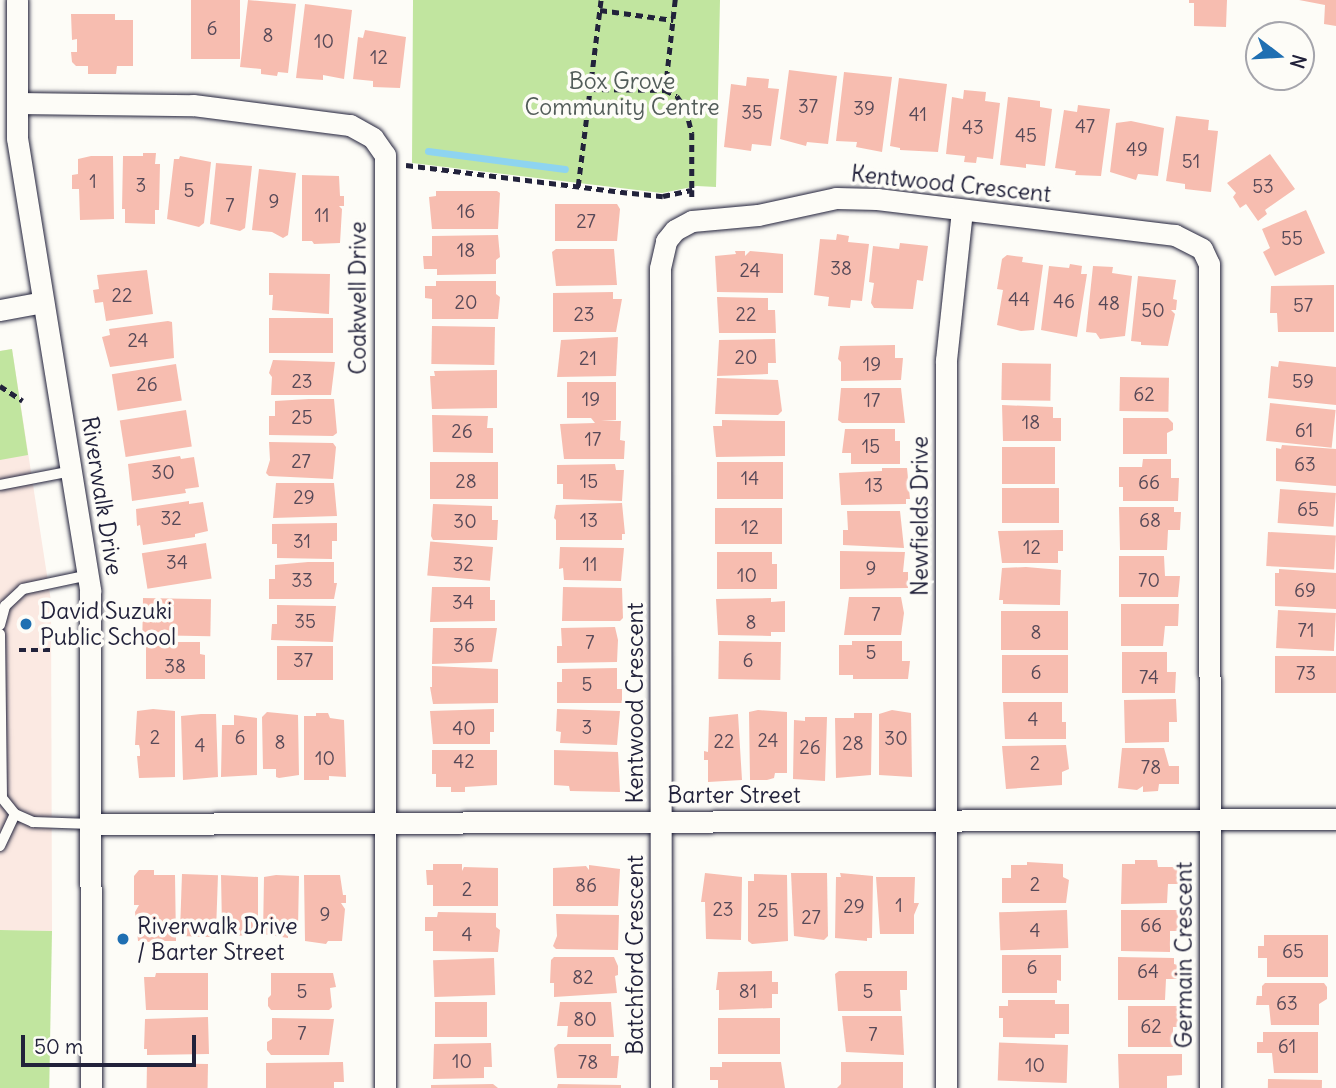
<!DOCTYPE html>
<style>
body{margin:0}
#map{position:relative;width:1336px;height:1088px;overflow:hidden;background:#fdfcf7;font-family:Delius,sans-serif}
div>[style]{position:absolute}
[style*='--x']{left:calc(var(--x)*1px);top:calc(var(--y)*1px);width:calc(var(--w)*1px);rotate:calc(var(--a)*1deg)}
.built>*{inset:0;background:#fbe9e2}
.green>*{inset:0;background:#c1e59f;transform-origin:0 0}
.stream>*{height:7px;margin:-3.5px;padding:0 3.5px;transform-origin:3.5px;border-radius:3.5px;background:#8ed4f0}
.building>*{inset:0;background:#f7bdb0;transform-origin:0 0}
.path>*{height:4.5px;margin-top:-2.25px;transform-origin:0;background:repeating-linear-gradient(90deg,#22223b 0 7px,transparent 0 12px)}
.roads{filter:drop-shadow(0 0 2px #22223b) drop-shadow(0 0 2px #22223b)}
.lane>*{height:10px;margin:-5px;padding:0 5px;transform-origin:5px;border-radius:5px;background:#fdfcf7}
.street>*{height:21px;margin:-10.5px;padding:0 10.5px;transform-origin:10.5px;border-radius:10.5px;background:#fdfcf7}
.dots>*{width:19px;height:19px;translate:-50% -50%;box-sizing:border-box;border:4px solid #fdfcf7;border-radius:50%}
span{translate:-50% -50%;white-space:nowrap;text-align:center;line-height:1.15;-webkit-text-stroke:7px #fdfcf7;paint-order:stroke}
.number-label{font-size:19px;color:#574958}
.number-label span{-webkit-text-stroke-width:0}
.park-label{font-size:23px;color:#525c59}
.street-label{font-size:23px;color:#22223b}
.poi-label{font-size:23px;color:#22223b}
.left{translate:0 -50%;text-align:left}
.north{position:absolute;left:1245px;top:21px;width:70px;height:70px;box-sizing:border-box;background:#fdfcf7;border:2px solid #a5a5ac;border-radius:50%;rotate:107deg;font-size:19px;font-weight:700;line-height:28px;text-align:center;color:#22223b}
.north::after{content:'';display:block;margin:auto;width:24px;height:32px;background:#1f6fb2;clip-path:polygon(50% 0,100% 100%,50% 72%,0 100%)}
.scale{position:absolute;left:21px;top:1035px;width:175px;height:32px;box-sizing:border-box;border:4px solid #22223b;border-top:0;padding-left:9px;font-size:21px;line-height:24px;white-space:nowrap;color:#22223b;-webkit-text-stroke:5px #fdfcf7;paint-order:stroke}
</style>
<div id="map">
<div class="built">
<div style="clip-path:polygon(12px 349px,51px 601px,52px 931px,0 930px,0 351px)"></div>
</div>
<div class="green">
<div style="clip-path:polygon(413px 0,720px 0,716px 187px,697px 186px,662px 193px,412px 163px)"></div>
<div style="clip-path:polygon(12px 349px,28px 455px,0 460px,0 351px)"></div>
<div style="left:0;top:930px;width:52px;height:158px;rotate:1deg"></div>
</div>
<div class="stream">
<div style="--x:428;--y:151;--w:138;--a:7.5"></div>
</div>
<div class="building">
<div style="left:191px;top:0;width:49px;height:59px"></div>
<div style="clip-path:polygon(248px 0,296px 4px,288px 73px,278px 72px,277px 76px,261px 74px,261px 69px,240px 67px)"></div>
<div style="clip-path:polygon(1189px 0,1227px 0,1226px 27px,1194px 26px,1194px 3px,1189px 3px)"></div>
<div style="clip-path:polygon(1299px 0,1336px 0,1336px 26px,1324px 24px,1325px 5px)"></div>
<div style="clip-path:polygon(305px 4px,352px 10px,344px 79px,323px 75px,323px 80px,296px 78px)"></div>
<div style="clip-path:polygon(71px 14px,115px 14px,115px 20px,133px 20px,133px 66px,117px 66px,116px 74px,88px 74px,88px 66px,76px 66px,72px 62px,71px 52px,77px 52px,77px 39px,72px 40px)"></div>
<div style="clip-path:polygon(365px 30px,406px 37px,400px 88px,373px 87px,373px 81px,353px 79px,358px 37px,363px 38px)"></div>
<div style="clip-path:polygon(789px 70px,837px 76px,828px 144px,807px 142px,806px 146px,780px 139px)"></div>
<div style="clip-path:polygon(844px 72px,892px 77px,882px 152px,856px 147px,857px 142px,836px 141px)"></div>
<div style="clip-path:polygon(747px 77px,769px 79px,768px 88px,779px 89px,771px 146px,752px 144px,751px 151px,724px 147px,731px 84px,746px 86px)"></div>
<div style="clip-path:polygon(899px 78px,947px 84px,938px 152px,900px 150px,900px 148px,890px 146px)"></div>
<div style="clip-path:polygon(964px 90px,986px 92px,985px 101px,1000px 103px,993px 159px,977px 157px,976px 163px,964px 162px,965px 156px,946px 154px,952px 97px,963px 99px)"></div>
<div style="clip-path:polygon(1008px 97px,1040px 101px,1040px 107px,1052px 109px,1045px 166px,1026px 164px,1026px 168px,1000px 165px)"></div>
<div style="clip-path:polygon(1078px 105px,1110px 109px,1101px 176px,1075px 175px,1076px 171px,1055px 168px,1064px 110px,1077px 112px)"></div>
<div style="clip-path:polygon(1176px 116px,1209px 120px,1208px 130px,1218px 131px,1211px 192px,1185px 189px,1185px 184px,1166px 181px)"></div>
<div style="clip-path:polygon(1131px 121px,1164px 128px,1158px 176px,1138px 174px,1136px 180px,1110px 172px,1116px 123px)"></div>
<div style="clip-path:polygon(143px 153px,156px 153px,155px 164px,160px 164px,159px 210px,155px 210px,155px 224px,125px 223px,125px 209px,122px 209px,123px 156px,143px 156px)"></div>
<div style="clip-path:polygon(1270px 154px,1295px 189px,1265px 210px,1267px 214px,1258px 221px,1246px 204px,1240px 208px,1233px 197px,1236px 193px,1227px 183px)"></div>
<div style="clip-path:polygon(91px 156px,113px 156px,114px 219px,80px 220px,79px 189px,72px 189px,72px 175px,78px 174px,78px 159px)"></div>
<div style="clip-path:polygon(180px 156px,211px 162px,204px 223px,199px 227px,167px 219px,174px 159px,179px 159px)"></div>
<div style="clip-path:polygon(216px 163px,252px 166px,245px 228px,240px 231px,210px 224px)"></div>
<div style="clip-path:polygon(259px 169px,296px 173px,288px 235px,283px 238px,272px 232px,252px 230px)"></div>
<div style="clip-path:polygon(302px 175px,339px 176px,340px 196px,344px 196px,344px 206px,339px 206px,342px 209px,340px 243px,314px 244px,312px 241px,302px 241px)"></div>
<div style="clip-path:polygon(436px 191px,497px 191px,500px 193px,498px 229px,432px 229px,429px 197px,436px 196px)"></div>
<div style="clip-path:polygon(555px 204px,617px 204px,620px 209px,617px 241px,555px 241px)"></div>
<div style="clip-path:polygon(1306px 210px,1325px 253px,1275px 276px,1263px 252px,1270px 248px,1262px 229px)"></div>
<div style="clip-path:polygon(837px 234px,849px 236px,848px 242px,869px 244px,862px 301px,851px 300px,850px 308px,828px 306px,829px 297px,814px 295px,820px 239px,836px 240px)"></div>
<div style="clip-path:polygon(498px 235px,500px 257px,496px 260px,496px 274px,437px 275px,437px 269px,424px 269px,423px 256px,432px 256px,432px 236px)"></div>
<div style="clip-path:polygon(900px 243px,928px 246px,923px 281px,917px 280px,913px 309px,874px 308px,871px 303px,874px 283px,869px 282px,873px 246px,899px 249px)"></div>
<div style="clip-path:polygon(556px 249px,614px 249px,617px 285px,556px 286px,552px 252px)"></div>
<div style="clip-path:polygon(735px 251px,745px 251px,745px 256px,750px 251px,783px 254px,783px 293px,717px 292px,715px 256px,736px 254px)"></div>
<div style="clip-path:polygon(1007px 255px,1023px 257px,1022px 262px,1043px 265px,1034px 330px,1021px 331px,997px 325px,1003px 290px,997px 289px,1002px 259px)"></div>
<div style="clip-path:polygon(1070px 264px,1082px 266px,1081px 274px,1087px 274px,1077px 337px,1041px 330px,1049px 266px,1069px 268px)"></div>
<div style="clip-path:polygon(1093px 266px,1113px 267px,1112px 273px,1132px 276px,1125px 336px,1100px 339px,1096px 333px,1086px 332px)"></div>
<div style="clip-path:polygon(147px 270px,153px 314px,106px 321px,103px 302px,95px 303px,93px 290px,99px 289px,97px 275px)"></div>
<div style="clip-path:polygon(269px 273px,330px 274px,329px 314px,272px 310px,273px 295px,269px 295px)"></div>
<div style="clip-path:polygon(1138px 276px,1176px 280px,1173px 299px,1177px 300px,1176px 310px,1171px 310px,1175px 314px,1168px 346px,1141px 345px,1141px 342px,1131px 341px)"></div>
<div style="clip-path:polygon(436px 281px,496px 281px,496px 294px,500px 297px,498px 319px,432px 319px,432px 299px,425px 298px,425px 286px,436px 286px)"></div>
<div style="clip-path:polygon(1334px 285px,1334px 332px,1278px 332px,1277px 313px,1270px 313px,1271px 286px)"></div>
<div style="clip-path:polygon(613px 292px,613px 299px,622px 299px,616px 332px,553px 332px,553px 293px)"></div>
<div style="clip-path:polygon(717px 297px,768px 298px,768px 310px,775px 310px,776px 333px,719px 333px)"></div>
<div style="left:269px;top:318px;width:64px;height:35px"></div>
<div style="clip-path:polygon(168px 321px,172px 322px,174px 358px,110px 367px,102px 337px,110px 335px,109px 329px)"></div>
<div style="left:432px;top:326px;width:63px;height:38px;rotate:1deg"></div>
<div style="clip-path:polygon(618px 337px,616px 376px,557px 377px,561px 340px)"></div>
<div style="clip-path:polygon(775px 339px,776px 363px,768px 363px,768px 374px,717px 376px,719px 340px)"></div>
<div style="clip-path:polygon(895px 345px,895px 358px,903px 358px,901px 380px,841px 381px,841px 362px,838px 359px,840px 346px)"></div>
<div style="clip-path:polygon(273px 360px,335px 362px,331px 395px,271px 395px,272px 377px,269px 373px)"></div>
<div style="clip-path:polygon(1279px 361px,1336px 367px,1336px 405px,1268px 398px,1271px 366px,1278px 367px)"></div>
<div style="left:1002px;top:363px;width:49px;height:37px;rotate:1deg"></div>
<div style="left:176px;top:364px;width:37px;height:65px;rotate:81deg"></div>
<div style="clip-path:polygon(497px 370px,497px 408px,432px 409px,430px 376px,435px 376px,434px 371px)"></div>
<div style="left:1120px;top:377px;width:49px;height:34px;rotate:1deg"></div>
<div style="clip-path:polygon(717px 378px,778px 380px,782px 411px,778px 415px,715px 414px)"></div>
<div style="clip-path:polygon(567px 382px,616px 382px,616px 420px,601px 421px,621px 421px,620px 440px,625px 441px,624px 459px,564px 459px,560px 424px,595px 423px,591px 418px,567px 418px)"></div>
<div style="clip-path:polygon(841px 388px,901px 388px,905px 423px,842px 423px,838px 420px)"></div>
<div style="clip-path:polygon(309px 399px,334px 399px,337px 433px,333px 436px,269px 435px,269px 416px,275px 416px,275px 401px)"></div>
<div style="left:1270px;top:403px;width:66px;height:38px;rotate:6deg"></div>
<div style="clip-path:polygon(1002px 405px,1053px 407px,1053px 418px,1061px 418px,1061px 441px,1003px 441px)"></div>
<div style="left:186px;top:410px;width:37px;height:67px;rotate:81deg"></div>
<div style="clip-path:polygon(432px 415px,488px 416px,487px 428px,493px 428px,493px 453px,433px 452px)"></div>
<div style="clip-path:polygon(1123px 418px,1168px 418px,1173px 423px,1173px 430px,1167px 433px,1167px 454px,1123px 454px)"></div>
<div style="clip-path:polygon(722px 420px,785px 421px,785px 456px,716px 457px,713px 426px,722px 426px)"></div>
<div style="clip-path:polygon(845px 429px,895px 429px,895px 441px,900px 441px,900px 464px,851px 464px,851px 453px,842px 453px)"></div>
<div style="clip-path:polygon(269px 442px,333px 443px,336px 447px,333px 479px,269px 476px,266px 473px,270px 460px)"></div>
<div style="clip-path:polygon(1282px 445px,1336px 449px,1336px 486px,1276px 481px,1276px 448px,1281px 449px)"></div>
<div style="left:1002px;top:447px;width:53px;height:37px"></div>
<div style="clip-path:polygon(180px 456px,181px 459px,194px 457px,199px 487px,185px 489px,186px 493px,132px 501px,128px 464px)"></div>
<div style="clip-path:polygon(1143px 459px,1171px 459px,1171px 478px,1179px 478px,1178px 501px,1123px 501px,1123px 487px,1119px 487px,1119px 467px,1142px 467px)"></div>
<div style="left:430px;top:462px;width:68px;height:37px"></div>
<div style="left:717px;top:462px;width:66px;height:37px"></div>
<div style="clip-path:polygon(615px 464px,616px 470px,624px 470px,622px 501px,563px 499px,563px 484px,557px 484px,557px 465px)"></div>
<div style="clip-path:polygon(882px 468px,907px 468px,910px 499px,906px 499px,906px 504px,841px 505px,839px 473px,882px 471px)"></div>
<div style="clip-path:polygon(276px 483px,334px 483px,337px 516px,273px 518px)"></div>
<div style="left:1059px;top:488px;width:35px;height:57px;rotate:90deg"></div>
<div style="left:1280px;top:489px;width:56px;height:34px;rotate:4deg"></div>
<div style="clip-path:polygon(189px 501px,189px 504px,203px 502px,208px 531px,195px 534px,195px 537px,143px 545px,140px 525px,137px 526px,136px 509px)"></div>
<div style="clip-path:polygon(622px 503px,625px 534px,622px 534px,622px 540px,556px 540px,556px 520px,554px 518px,556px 505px)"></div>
<div style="clip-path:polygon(433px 504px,492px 506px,492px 520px,498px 520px,497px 540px,433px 540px,431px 536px)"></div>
<div style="clip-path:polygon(1119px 507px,1174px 507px,1174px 512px,1181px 512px,1180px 530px,1168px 530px,1167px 550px,1120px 550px)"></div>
<div style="left:715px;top:508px;width:67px;height:36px"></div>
<div style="clip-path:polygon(847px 511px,900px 511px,904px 548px,843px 545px,843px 530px,848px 530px)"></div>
<div style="clip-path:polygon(337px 523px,337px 541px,332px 541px,332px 559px,277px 558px,277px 544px,272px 544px,272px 524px)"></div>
<div style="clip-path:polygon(1063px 530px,1063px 551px,1058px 551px,1058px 563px,1002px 563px,998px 531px)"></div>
<div style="left:1268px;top:532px;width:68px;height:34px;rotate:3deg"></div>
<div style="left:206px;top:543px;width:36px;height:65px;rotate:81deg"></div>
<div style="left:493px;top:547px;width:34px;height:63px;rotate:95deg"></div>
<div style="clip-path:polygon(560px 547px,624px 548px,621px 581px,564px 580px,563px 568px,559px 569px)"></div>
<div style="clip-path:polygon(840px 551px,905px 552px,903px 572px,908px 572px,908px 588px,840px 589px)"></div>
<div style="clip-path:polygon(717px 552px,772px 552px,772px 564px,777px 564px,777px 589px,717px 589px)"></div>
<div style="clip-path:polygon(1119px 556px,1164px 556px,1165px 576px,1180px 576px,1178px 597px,1119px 597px)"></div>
<div style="clip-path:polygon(308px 562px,334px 562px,334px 583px,337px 583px,334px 599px,269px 599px,269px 579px,275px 579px,275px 565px)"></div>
<div style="clip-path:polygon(1026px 567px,1061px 570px,1060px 605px,1003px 604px,1003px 600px,999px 600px,1002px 568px)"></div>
<div style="clip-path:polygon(1279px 569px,1336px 573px,1336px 609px,1275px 606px,1275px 573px,1279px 573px)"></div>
<div style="clip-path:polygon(432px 587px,490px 587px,490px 600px,495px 600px,495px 621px,430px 622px)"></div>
<div style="clip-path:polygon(563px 587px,622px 588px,623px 618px,620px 621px,562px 621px)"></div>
<div style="clip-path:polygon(849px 597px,901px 597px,904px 613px,901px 635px,844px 635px)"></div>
<div style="left:143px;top:598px;width:68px;height:37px;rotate:1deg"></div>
<div style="clip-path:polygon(771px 598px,771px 602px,785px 601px,785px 632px,771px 632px,771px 636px,718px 635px,716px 599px)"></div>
<div style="clip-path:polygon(1121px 604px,1179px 604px,1178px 626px,1165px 626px,1163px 646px,1121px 646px)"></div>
<div style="clip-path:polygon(277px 605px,336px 606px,333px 642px,271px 640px,272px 624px,277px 624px)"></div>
<div style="left:1278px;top:610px;width:58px;height:38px;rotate:3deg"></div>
<div style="left:1001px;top:611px;width:67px;height:39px"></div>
<div style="clip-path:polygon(615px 627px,618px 640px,617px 662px,557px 663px,557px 646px,562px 646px,561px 628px)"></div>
<div style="clip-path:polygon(433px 628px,497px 628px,492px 662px,432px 664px)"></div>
<div style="left:719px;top:641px;width:62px;height:38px;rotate:1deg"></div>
<div style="clip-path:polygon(852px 641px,902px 641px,902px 661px,910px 661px,908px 679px,853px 679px,853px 675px,839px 675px,839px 645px,852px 645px)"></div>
<div style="clip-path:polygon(146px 642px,200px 642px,200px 654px,205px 655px,205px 679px,146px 679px)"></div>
<div style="left:277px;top:646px;width:56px;height:34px"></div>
<div style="clip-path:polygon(1122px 652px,1167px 652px,1167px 672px,1176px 672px,1175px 693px,1122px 693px)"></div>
<div style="left:1068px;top:655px;width:38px;height:66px;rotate:90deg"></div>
<div style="left:1275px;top:656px;width:61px;height:37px"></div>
<div style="clip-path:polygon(432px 666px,498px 669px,498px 703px,433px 704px,430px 687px,432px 687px)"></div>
<div style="clip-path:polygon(617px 668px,617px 689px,622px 689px,622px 703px,557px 703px,557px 682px,562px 682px,562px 669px)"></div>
<div style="clip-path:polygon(1176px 699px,1177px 722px,1169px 722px,1169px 742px,1125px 743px,1124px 700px)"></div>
<div style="clip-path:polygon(1003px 702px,1062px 702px,1062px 722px,1066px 722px,1066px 739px,1005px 739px)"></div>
<div style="clip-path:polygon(153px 709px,175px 711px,175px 777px,139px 778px,137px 756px,140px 756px,140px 750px,139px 745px,135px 745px,137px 711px)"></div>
<div style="clip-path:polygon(494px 709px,494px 732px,490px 732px,490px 744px,433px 744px,430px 711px)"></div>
<div style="clip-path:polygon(557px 709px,620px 711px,617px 745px,560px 743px,561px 732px,556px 731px)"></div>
<div style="clip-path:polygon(758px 710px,787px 712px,787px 773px,775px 773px,774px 778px,767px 780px,750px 780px,749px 712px)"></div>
<div style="clip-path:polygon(892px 710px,911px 713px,912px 777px,879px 775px,879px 714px)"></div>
<div style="clip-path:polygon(267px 712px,298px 715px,299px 775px,279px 778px,276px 777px,276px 769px,263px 769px,262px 717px)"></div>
<div style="clip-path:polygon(316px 713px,328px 713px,330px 718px,344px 720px,346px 777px,329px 776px,329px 780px,304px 780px,304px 716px,316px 716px)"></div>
<div style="clip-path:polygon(854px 713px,872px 713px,871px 775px,836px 778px,835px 718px,854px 718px)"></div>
<div style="clip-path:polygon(201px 714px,216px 714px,218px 777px,183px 780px,181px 716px)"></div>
<div style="clip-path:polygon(738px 714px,742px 780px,708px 782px,708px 760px,704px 760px,704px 751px,708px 752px,709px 717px)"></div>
<div style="clip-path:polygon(234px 715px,257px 718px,257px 775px,221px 777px,222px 725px,234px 725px)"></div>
<div style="clip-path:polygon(805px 717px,827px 717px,825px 781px,793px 779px,794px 720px,805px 721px)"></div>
<div style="clip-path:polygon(1066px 745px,1069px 769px,1062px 772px,1062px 785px,1006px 789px,1002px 746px)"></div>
<div style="clip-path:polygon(1122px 748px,1164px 748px,1169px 766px,1179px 766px,1179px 784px,1159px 784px,1158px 791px,1143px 792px,1143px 786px,1137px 790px,1118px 788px)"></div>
<div style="clip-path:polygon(432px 750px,497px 750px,497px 785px,465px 787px,465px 792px,451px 792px,451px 787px,436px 787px,436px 774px,432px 774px)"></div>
<div style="clip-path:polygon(554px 750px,618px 752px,620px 792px,570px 791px,569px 786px,554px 785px)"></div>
<div style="clip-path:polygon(1135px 860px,1157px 860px,1158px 867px,1178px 867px,1178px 884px,1168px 884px,1167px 903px,1121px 904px,1122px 864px,1135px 864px)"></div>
<div style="clip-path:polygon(1027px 862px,1063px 864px,1063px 877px,1069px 880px,1066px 903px,1002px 903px,1002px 878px,1011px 878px,1011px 865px,1027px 865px)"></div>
<div style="clip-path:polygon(433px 864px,462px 864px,462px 871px,464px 867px,498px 868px,498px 906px,433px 906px,433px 885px,427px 885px,426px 870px,433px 870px)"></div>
<div style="clip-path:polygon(589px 865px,620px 869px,618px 906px,553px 906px,553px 868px,586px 866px,589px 870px)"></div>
<div style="clip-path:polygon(139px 870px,154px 870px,154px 875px,175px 875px,176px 941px,164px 941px,163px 948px,161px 943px,138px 941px,135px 912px,139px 905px,134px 905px,134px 876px)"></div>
<div style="clip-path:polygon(705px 873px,742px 877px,741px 940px,706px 939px,705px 902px,701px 902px)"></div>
<div style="clip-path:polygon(791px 873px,827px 873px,828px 936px,824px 940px,794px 936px)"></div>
<div style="clip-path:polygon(840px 873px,873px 876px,872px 938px,867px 938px,867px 941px,835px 938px,836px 877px,841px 877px)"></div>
<div style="left:182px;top:874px;width:36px;height:62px;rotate:2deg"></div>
<div style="clip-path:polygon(754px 874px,787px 875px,788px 941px,752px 944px,748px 941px,748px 881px,754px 881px)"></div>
<div style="clip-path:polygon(221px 875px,258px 877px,258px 934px,235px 936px,234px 928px,222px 928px)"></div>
<div style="clip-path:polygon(276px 875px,299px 876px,298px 928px,288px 928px,288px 938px,263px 934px,264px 877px)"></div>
<div style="clip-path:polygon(304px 875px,340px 875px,343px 895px,346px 895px,346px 903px,341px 903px,345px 909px,342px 941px,328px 941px,326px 944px,305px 941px)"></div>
<div style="clip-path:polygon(876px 877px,915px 877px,914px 903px,919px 903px,914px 915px,914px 934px,880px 934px)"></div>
<div style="left:1067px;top:910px;width:38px;height:68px;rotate:88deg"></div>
<div style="clip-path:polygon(1121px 910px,1180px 910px,1181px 931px,1170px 931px,1170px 952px,1121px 951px)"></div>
<div style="clip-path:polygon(438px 912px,496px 913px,496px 927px,500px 930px,498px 952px,433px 951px,433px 931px,425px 931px,425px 917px,437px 917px)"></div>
<div style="clip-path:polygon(556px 914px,619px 915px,618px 950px,556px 949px,553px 946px,557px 936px)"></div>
<div style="clip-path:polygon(1264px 935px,1328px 935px,1328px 977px,1267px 977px,1267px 958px,1258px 958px,1258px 946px,1264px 946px)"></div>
<div style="clip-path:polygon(1002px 955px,1061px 955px,1061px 981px,1057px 980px,1057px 993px,1002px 993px)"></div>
<div style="clip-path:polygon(554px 957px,614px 957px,618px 966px,618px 975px,615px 976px,617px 993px,554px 997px,554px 983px,550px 983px,551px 960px)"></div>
<div style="clip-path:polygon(1118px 957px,1174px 958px,1174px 964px,1178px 965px,1177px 979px,1166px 979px,1165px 1000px,1118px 1000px)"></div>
<div style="left:494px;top:958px;width:37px;height:61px;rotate:88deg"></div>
<div style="clip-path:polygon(772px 971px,772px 982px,778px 982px,778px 994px,772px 994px,772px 1008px,719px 1010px,719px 990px,716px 990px,718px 972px)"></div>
<div style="clip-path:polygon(839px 971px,907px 971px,907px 990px,900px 990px,901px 1011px,838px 1011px,835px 974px)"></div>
<div style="clip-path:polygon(156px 973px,208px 973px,208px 1010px,146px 1010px,144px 977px,155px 977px)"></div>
<div style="clip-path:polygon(271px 973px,333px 973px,336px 987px,330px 988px,332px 1007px,329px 1010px,271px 1010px,268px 1006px,268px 998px,271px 995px)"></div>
<div style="clip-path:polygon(1265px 983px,1324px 983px,1327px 987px,1327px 999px,1319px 1004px,1319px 1025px,1271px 1025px,1269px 1005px,1256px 1005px,1257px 996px,1262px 996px,1262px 986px)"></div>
<div style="clip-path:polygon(1008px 1000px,1055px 1000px,1055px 1004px,1069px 1004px,1069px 1034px,1055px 1034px,1055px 1038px,1003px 1037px,1003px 1018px,999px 1018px,999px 1006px,1008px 1006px)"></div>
<div style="left:487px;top:1002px;width:35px;height:52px;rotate:90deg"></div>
<div style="clip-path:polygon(560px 1002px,611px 1002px,614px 1037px,567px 1037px,568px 1026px,557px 1026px)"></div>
<div style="clip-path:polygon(1128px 1006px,1178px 1006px,1178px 1027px,1173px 1027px,1173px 1047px,1128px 1047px)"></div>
<div style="clip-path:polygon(842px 1016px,902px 1016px,904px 1055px,846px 1052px)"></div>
<div style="clip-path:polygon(208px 1017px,209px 1054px,147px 1055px,147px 1049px,144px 1049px,145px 1019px)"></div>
<div style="clip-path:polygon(272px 1018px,334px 1019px,329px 1055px,271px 1055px,267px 1050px,267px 1042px,272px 1039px)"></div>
<div style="left:718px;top:1018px;width:62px;height:36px"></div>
<div style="clip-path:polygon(1263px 1032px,1318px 1032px,1318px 1073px,1274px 1073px,1272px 1053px,1257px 1053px,1257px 1042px,1263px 1042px)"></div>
<div style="clip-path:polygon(491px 1043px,492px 1067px,484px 1067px,484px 1078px,433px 1079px,434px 1044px)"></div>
<div style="clip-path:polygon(558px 1044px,611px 1044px,611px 1056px,619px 1056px,617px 1078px,557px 1078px,554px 1048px)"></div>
<div style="left:1068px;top:1045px;width:38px;height:69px;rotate:92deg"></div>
<div style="clip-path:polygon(1118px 1054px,1182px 1054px,1182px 1075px,1167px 1076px,1167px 1088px,1119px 1088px)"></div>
<div style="clip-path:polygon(343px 1062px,344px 1082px,334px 1082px,334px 1088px,266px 1088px,266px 1063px)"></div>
<div style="clip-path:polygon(722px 1062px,781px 1062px,785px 1088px,718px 1088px,718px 1080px,710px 1080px,710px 1067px,722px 1067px)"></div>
<div style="clip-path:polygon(841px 1062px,903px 1062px,903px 1088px,837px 1088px,841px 1084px)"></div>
<div style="left:147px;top:1063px;width:61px;height:25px;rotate:1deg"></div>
<div style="left:1268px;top:1079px;width:54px;height:9px;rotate:1deg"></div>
<div style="clip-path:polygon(493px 1084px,498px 1088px,431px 1088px,431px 1085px)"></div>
<div style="clip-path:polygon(558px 1084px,621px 1085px,621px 1088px,557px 1088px)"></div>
</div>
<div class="path">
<div style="--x:600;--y:10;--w:74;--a:7.8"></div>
<div style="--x:590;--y:89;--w:75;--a:0.8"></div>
<div style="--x:665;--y:90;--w:91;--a:-83.7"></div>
<div style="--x:665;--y:90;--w:13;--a:27"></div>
<div style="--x:677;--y:96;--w:16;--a:55"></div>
<div style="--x:686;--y:109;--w:25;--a:76"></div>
<div style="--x:692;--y:133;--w:57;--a:90"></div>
<div style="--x:406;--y:165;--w:228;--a:7.1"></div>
<div style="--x:632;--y:193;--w:31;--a:6"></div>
<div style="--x:663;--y:196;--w:30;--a:-12"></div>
<div style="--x:692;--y:190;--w:11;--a:90"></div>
<div style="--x:578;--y:186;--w:187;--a:-83"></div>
<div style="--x:0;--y:386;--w:27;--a:33"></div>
<div style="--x:19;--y:650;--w:35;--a:0"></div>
</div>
<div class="roads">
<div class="lane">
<div style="--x:0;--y:485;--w:73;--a:-11"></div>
<div style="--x:0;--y:625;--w:20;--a:-75"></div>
<div style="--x:5;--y:606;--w:25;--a:-43"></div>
<div style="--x:23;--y:589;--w:67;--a:-12"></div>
<div style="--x:0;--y:634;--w:164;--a:89.3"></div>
<div style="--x:2;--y:798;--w:21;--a:51"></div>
<div style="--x:15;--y:814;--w:20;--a:24"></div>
<div style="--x:33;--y:822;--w:58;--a:2"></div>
<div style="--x:0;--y:846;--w:35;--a:-65"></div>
</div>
<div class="street">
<div style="--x:17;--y:0;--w:138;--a:90"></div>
<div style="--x:17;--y:138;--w:459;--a:80.8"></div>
<div style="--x:90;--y:591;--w:497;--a:89.9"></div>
<div style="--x:17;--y:103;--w:176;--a:0.7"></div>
<div style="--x:193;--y:105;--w:158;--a:7.3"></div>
<div style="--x:350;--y:125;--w:26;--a:29"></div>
<div style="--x:373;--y:138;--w:21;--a:55"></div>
<div style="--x:385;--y:155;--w:933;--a:90"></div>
<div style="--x:0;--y:310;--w:44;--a:-10.5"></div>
<div style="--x:91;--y:824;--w:1245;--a:-0.23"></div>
<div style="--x:661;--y:1088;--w:820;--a:-90.07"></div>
<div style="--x:660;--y:268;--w:28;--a:-77"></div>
<div style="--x:666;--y:241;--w:14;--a:-51"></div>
<div style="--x:675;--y:230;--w:19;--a:-28"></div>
<div style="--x:692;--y:221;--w:66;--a:-5.2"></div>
<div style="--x:758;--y:215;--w:80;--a:-12.3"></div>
<div style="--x:836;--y:198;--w:41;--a:1.4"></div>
<div style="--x:877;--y:199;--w:300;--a:6.9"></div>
<div style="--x:1175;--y:235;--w:30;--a:27"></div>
<div style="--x:1202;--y:249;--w:17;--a:65"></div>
<div style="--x:1209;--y:264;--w:824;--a:89.93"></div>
<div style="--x:946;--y:1088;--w:728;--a:-90"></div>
<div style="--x:946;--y:360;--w:151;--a:-83.9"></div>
</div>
</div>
<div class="dots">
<div style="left:26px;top:624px;background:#1f6fb2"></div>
<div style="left:123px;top:939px;background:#1f6fb2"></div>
</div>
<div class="number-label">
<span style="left:212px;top:29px">6</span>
<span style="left:268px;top:36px">8</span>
<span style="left:324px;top:42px">10</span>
<span style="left:379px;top:58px">12</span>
<span style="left:808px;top:107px">37</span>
<span style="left:864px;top:109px">39</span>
<span style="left:752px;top:113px">35</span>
<span style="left:918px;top:115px">41</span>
<span style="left:1085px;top:127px">47</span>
<span style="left:973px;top:128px">43</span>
<span style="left:1026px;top:136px">45</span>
<span style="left:1137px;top:150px">49</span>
<span style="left:1191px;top:162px">51</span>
<span style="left:93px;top:182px">1</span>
<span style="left:141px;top:186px">3</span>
<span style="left:1263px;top:187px">53</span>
<span style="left:189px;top:191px">5</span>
<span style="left:274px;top:202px">9</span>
<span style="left:230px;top:206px">7</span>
<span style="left:466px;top:212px">16</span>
<span style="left:322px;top:216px">11</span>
<span style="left:586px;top:222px">27</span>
<span style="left:1292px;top:239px">55</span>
<span style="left:466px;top:251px">18</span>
<span style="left:841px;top:269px">38</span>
<span style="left:750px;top:271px">24</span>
<span style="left:122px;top:296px">22</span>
<span style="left:1019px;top:300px">44</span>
<span style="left:1064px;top:302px">46</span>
<span style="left:466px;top:303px">20</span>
<span style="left:1109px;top:304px">48</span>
<span style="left:1303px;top:306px">57</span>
<span style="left:1153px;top:311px">50</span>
<span style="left:584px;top:315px">23</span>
<span style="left:746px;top:315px">22</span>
<span style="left:138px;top:341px">24</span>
<span style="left:746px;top:358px">20</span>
<span style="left:588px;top:359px">21</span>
<span style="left:872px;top:365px">19</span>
<span style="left:302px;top:382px">23</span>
<span style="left:1303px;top:382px">59</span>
<span style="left:147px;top:385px">26</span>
<span style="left:1144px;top:395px">62</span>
<span style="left:591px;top:400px">19</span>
<span style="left:872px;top:401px">17</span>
<span style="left:302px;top:418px">25</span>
<span style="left:1031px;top:423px">18</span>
<span style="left:1304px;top:431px">61</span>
<span style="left:462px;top:432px">26</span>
<span style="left:593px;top:440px">17</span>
<span style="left:871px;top:447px">15</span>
<span style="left:301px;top:462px">27</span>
<span style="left:1305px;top:465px">63</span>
<span style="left:163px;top:473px">30</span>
<span style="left:750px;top:479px">14</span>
<span style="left:466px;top:482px">28</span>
<span style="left:589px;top:482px">15</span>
<span style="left:1149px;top:483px">66</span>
<span style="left:874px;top:486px">13</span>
<span style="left:304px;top:498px">29</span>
<span style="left:1308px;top:510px">65</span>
<span style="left:171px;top:519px">32</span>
<span style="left:589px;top:521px">13</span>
<span style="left:1150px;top:521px">68</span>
<span style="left:465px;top:522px">30</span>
<span style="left:750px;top:528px">12</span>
<span style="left:302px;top:542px">31</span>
<span style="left:1032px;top:548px">12</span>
<span style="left:177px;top:563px">34</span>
<span style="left:463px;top:565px">32</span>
<span style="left:590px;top:565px">11</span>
<span style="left:871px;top:569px">9</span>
<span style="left:747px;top:576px">10</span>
<span style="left:302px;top:581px">33</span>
<span style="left:1149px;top:581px">70</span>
<span style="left:1305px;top:591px">69</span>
<span style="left:463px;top:603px">34</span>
<span style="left:876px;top:615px">7</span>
<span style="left:305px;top:622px">35</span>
<span style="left:751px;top:623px">8</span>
<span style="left:1306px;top:631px">71</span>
<span style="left:1036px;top:633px">8</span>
<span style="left:590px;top:643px">7</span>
<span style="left:464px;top:646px">36</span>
<span style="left:871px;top:653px">5</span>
<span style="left:303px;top:661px">37</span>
<span style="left:748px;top:661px">6</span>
<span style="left:175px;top:667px">38</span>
<span style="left:1036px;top:673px">6</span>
<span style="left:1306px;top:674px">73</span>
<span style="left:1149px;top:678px">74</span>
<span style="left:587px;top:685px">5</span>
<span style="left:1033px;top:720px">4</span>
<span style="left:587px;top:728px">3</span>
<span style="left:464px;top:729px">40</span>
<span style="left:155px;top:738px">2</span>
<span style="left:240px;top:738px">6</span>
<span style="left:896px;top:739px">30</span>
<span style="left:768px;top:741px">24</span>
<span style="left:724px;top:742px">22</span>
<span style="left:280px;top:743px">8</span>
<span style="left:853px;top:744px">28</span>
<span style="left:200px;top:746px">4</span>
<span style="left:810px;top:748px">26</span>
<span style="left:325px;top:759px">10</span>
<span style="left:464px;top:762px">42</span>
<span style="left:1035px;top:764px">2</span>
<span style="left:1151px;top:768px">78</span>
<span style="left:1035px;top:885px">2</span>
<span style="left:586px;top:886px">86</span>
<span style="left:467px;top:890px">2</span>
<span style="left:899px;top:906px">1</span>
<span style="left:854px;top:907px">29</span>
<span style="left:723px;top:910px">23</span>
<span style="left:768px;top:911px">25</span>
<span style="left:325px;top:915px">9</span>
<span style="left:811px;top:918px">27</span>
<span style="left:1151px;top:926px">66</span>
<span style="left:1035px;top:931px">4</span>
<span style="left:467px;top:935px">4</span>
<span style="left:1293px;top:952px">65</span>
<span style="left:1032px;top:968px">6</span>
<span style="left:1148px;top:972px">64</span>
<span style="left:583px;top:978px">82</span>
<span style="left:302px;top:992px">5</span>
<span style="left:748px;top:992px">81</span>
<span style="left:868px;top:992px">5</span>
<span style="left:1287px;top:1004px">63</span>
<span style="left:585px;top:1020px">80</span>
<span style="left:1151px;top:1027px">62</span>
<span style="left:302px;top:1034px">7</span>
<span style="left:873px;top:1035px">7</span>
<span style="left:1287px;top:1047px">61</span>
<span style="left:462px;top:1062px">10</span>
<span style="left:588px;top:1063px">78</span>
<span style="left:1035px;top:1066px">10</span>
</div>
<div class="park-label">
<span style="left:622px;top:94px">Box Grove<br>Community Centre</span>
</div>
<div class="street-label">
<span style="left:951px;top:184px;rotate:6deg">Kentwood Crescent</span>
<span style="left:358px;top:298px;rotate:-90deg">Coakwell Drive</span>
<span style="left:102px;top:496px;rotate:81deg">Riverwalk Drive</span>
<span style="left:920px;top:516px;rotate:-90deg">Newfields Drive</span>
<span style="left:635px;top:703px;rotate:-90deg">Kentwood Crescent</span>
<span style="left:734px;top:795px">Barter Street</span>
<span style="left:635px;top:955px;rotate:-90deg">Batchford Crescent</span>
<span style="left:1184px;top:955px;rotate:-90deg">Germain Crescent</span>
</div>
<div class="poi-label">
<span class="left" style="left:40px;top:624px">David Suzuki<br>Public School</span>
<span class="left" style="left:137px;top:939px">Riverwalk Drive<br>/ Barter Street</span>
</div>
<div class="north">N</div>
<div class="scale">50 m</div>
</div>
